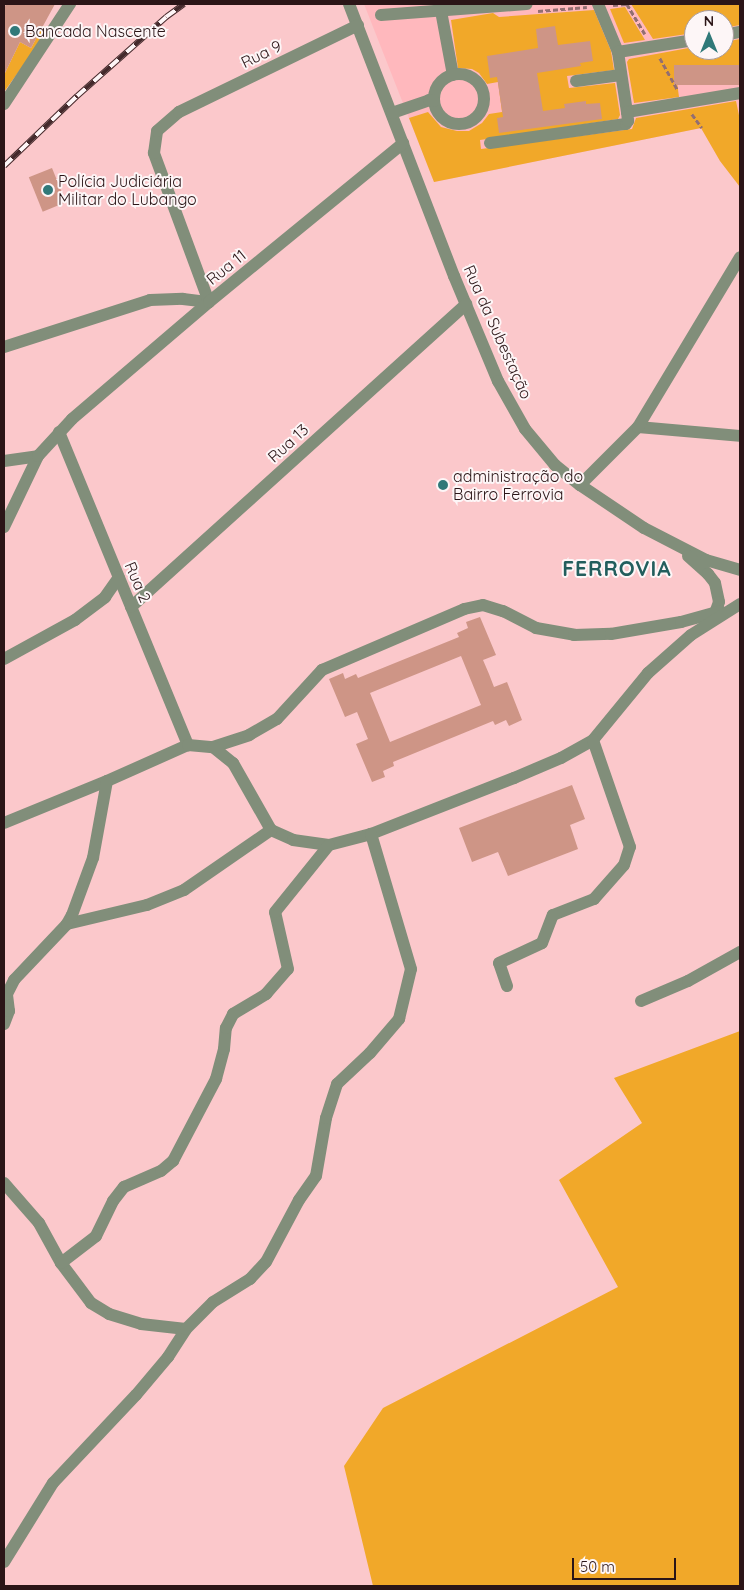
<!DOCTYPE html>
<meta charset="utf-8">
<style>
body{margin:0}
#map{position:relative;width:744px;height:1590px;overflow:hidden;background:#fbc8cb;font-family:Quicksand,sans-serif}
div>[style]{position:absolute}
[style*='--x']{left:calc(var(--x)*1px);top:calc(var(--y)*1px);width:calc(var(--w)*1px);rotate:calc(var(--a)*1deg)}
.built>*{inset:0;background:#ffb8bd}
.green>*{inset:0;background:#f1a829}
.building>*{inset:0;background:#ce9586;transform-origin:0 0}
.path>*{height:2.5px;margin-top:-1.25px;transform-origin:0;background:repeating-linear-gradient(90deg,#926e71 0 5px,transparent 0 7.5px)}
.minor>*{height:12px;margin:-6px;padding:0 6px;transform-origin:6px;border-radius:6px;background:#818e7a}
.minor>.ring{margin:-6px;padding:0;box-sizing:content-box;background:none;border:12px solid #818e7a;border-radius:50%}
.rail>*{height:5.5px;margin-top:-2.75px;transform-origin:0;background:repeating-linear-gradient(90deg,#fdf6f7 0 11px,#442a2c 0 22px);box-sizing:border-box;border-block:1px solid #442a2c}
.dots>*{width:14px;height:14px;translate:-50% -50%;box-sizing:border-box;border:2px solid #fdf6f7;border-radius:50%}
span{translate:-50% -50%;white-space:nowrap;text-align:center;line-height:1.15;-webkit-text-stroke:4px #fdf6f7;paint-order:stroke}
.poi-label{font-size:16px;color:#2b1517}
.left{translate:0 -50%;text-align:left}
.street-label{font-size:16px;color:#2b1517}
.district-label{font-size:21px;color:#235e5d;font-weight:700;letter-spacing:1px}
.frame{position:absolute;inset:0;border:5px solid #2b1517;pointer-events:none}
.north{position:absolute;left:684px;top:10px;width:50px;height:50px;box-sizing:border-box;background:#fdf6f7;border:1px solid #a99c9d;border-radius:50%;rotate:0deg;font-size:14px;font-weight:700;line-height:20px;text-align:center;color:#2b1517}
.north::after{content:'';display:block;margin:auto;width:18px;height:22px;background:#307979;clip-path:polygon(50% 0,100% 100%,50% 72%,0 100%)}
.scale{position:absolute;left:572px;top:1558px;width:104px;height:22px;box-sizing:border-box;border:2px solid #2b1517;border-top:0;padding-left:6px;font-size:15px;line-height:18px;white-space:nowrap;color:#2b1517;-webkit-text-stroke:4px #fdf6f7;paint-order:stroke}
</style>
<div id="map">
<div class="built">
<div style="clip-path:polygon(evenodd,364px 4px,740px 4px,740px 187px,720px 161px,701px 128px,434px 182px,364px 4px,694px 20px,724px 20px,724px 50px,694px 50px,694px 20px)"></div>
</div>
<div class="green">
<div style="clip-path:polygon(631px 4px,740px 4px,740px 25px,724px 28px,724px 20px,694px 20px,694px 33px,653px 39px)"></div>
<div style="clip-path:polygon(625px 7px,645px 40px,624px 43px,610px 9px)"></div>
<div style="clip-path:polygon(594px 10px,611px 51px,614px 70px,567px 76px,569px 88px,615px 83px,620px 115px,618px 119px,480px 140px,481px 149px,632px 129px,636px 118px,736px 101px,740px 120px,740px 187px,720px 161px,701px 128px,434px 182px,409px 118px,428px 112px,441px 127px,457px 131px,469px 131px,482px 123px,489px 114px,502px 112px,498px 82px,487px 84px,479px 73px,472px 69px,458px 68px,451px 20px,493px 13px,499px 17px)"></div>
<div style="clip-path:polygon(43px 26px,46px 27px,35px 49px,4px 92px,4px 75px,20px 42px,31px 48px)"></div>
<div style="clip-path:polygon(740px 39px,740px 65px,676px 75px,679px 97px,634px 103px,627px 62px,629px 59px,694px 47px,694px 50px,724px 50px,724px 42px)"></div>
<div style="clip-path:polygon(740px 1031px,740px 1586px,373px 1586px,344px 1466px,383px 1408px,618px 1287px,559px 1180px,642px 1123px,614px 1078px)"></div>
</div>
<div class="building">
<div style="clip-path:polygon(6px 4px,55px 4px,31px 48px,20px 42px,4px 75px,4px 9px)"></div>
<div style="clip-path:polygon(555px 26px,558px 45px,590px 41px,593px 61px,580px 63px,581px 66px,537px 73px,543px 111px,565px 108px,564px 104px,586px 101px,586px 104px,600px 103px,602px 119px,499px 133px,497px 118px,503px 117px,497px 77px,490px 78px,487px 56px,538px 48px,536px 29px)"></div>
<div style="left:740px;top:65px;width:20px;height:66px;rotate:90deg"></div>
<div style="left:52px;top:168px;width:37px;height:25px;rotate:68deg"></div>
<div style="clip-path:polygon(evenodd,480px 617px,496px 655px,483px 660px,489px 674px,494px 687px,507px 682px,522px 720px,509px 726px,506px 720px,495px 725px,493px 721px,393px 762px,394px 766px,383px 771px,385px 777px,372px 782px,356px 744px,368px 739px,357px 712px,345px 717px,329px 679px,343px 673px,345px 679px,356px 674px,358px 678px,459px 637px,457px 633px,468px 628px,466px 622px,480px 617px,461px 656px,481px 705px,390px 742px,370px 693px,461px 656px)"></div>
<div style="clip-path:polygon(572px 785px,585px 819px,570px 825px,578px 849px,508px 876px,498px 852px,472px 862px,459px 828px)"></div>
</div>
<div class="path">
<div style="--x:613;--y:5;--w:14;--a:-4"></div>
<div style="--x:627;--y:4;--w:35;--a:59"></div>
<div style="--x:538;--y:11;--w:49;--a:-4.7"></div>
<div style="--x:660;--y:58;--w:37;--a:61"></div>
<div style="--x:692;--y:114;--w:17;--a:54"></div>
</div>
<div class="minor">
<div style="--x:349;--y:4;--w:292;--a:68.9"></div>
<div style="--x:454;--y:276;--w:114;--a:67.3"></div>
<div style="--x:498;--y:381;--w:55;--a:60.6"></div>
<div style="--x:525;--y:429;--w:47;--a:50.2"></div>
<div style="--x:555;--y:465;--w:32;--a:39"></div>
<div style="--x:580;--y:485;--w:77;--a:33.9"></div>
<div style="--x:644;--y:528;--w:70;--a:27.3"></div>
<div style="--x:706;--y:560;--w:35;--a:16"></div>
<div style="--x:598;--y:4;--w:52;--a:67.4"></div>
<div style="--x:618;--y:52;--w:61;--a:81.5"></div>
<div style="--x:627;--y:112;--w:115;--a:-9.5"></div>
<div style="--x:441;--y:11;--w:65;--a:79.4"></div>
<div style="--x:381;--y:15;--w:146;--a:-4.3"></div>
<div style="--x:724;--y:35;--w:16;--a:-11"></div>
<div style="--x:618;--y:52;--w:77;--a:-9"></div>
<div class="ring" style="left:434px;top:74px;width:38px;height:38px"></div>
<div style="--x:576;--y:81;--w:45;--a:-7.6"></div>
<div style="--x:4;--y:104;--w:120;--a:-56.6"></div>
<div style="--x:392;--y:113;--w:39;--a:-19"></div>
<div style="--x:429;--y:100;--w:5;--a:11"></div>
<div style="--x:490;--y:143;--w:137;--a:-8"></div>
<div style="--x:626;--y:124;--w:4;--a:-56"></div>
<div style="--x:628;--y:121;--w:9;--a:-96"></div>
<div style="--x:4;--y:347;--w:153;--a:-17.8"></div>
<div style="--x:150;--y:300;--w:33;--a:-2"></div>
<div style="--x:183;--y:299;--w:26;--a:7"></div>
<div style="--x:209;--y:302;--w:159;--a:-110.3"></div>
<div style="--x:154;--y:153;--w:22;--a:-82"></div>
<div style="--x:157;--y:131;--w:29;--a:-41"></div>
<div style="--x:179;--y:112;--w:199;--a:-25.9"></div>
<div style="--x:638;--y:427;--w:102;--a:5"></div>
<div style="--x:59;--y:432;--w:339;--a:67.6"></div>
<div style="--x:4;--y:461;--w:34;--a:-8"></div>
<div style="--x:580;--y:485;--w:82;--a:-45"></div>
<div style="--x:638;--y:427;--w:198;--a:-59"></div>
<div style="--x:4;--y:527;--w:79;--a:-64.4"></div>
<div style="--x:38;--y:456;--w:50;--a:-47.4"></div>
<div style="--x:72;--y:419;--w:180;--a:-40.5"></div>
<div style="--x:209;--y:302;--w:251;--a:-39.3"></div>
<div style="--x:688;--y:556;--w:27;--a:42"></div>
<div style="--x:708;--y:574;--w:11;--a:52"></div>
<div style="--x:715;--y:583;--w:19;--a:78"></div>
<div style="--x:719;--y:602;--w:12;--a:110"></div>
<div style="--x:131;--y:607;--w:452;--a:-42.1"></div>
<div style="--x:4;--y:659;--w:81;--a:-28.8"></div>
<div style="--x:75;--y:620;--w:38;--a:-37"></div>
<div style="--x:105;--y:597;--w:24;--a:-55"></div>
<div style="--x:213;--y:747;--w:38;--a:-18"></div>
<div style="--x:249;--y:735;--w:32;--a:-30"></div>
<div style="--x:277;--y:719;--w:67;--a:-47.4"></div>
<div style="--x:322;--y:670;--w:155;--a:-23.2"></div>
<div style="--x:464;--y:609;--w:19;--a:-12"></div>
<div style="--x:483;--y:605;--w:21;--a:17"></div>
<div style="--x:503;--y:611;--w:37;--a:27"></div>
<div style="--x:536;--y:628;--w:39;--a:10"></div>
<div style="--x:574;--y:635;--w:37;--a:-2"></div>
<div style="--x:611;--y:634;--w:71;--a:-9.7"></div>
<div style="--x:681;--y:622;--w:41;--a:-15.4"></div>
<div style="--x:4;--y:823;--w:111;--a:-22.2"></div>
<div style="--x:107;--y:781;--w:89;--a:-24"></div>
<div style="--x:188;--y:745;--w:25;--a:5"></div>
<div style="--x:213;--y:747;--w:26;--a:39"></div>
<div style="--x:233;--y:763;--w:77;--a:60.4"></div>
<div style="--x:271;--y:830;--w:24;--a:24"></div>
<div style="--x:293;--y:840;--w:36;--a:8"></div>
<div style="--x:329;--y:845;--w:43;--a:-14.7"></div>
<div style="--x:371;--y:834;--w:154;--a:-21.4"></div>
<div style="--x:514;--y:778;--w:51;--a:-23.1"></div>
<div style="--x:561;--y:758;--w:37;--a:-29"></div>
<div style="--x:593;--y:740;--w:87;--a:-50.6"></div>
<div style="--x:648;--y:673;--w:57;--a:-41.5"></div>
<div style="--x:691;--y:635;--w:58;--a:-32.3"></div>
<div style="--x:67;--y:924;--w:82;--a:-13.4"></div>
<div style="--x:147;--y:905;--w:40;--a:-22"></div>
<div style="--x:184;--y:890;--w:106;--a:-34.6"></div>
<div style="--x:507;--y:986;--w:24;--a:-109"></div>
<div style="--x:499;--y:963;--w:47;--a:-24.9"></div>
<div style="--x:542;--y:943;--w:30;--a:-69"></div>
<div style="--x:553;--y:915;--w:44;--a:-21.3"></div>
<div style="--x:594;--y:899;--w:45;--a:-48.6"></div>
<div style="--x:624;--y:865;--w:19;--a:-72"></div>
<div style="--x:630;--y:847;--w:113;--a:-109.1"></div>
<div style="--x:641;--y:1001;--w:51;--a:-23.1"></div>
<div style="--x:688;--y:981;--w:60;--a:-29.1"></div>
<div style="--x:4;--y:1024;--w:14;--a:-69"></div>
<div style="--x:9;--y:1011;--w:17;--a:-97"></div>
<div style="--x:7;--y:994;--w:16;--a:-63"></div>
<div style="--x:14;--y:980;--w:77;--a:-46.6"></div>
<div style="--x:67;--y:924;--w:10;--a:-61"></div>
<div style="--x:72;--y:915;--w:61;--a:-69.8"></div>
<div style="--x:93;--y:858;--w:78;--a:-79.7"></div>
<div style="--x:4;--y:1183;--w:53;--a:48.8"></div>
<div style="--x:39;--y:1223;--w:46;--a:61.2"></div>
<div style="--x:61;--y:1263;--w:50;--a:53.1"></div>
<div style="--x:91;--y:1303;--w:21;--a:31"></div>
<div style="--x:109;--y:1314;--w:34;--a:17"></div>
<div style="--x:141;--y:1324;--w:45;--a:6.3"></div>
<div style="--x:61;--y:1263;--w:44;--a:-37.6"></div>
<div style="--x:96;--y:1236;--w:39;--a:-64"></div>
<div style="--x:113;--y:1201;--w:18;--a:-52"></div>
<div style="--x:124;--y:1187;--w:40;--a:-23.4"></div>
<div style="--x:161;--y:1171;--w:16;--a:-40"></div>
<div style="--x:173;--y:1161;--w:93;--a:-62.3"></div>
<div style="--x:216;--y:1079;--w:31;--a:-75"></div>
<div style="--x:224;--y:1049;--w:21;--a:-85"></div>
<div style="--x:226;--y:1028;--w:16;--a:-63"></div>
<div style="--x:233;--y:1014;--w:39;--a:-31"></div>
<div style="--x:266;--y:994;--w:33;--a:-49"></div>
<div style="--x:288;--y:969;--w:58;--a:-102.8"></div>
<div style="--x:275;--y:912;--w:86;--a:-51.1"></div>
<div style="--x:4;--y:1562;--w:93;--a:-58.2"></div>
<div style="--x:53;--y:1483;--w:121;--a:-46.7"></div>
<div style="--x:136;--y:1395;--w:50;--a:-49.9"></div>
<div style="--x:168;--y:1357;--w:33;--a:-57"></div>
<div style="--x:186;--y:1329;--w:38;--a:-45"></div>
<div style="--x:213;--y:1302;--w:44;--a:-31.9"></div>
<div style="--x:250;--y:1279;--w:23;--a:-47"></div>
<div style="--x:266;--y:1262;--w:70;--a:-62"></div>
<div style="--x:299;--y:1200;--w:29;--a:-55"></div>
<div style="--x:316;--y:1176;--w:59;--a:-80.2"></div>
<div style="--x:326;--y:1118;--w:36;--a:-72"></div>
<div style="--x:337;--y:1084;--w:45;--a:-43.2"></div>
<div style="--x:370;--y:1053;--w:45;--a:-49.5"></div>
<div style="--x:399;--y:1019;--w:51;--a:-76.5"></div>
<div style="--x:411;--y:969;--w:141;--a:-106.5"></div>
</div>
<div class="rail">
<div style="--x:4;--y:166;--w:101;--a:-43.8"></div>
<div style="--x:77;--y:96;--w:119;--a:-41.6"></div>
<div style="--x:166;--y:17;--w:22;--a:-36"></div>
</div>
<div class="dots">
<div style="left:15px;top:31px;background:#307979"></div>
<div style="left:48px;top:190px;background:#307979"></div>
<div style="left:443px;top:485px;background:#307979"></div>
</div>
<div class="poi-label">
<span class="left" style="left:25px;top:31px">Bancada Nascente</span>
<span class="left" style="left:58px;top:190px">Polícia Judiciária<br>Militar do Lubango</span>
<span class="left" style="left:453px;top:485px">administração do<br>Bairro Ferrovia</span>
</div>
<div class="street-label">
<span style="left:261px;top:54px;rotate:-26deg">Rua 9</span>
<span style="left:226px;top:267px;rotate:-39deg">Rua 11</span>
<span style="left:498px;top:332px;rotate:66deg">Rua da Subestação</span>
<span style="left:288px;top:443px;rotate:-42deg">Rua 13</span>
<span style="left:138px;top:582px;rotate:67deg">Rua 2</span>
</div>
<div class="district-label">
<span style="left:617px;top:568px">FERROVIA</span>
</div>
<div class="frame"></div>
<div class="north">N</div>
<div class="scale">50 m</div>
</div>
